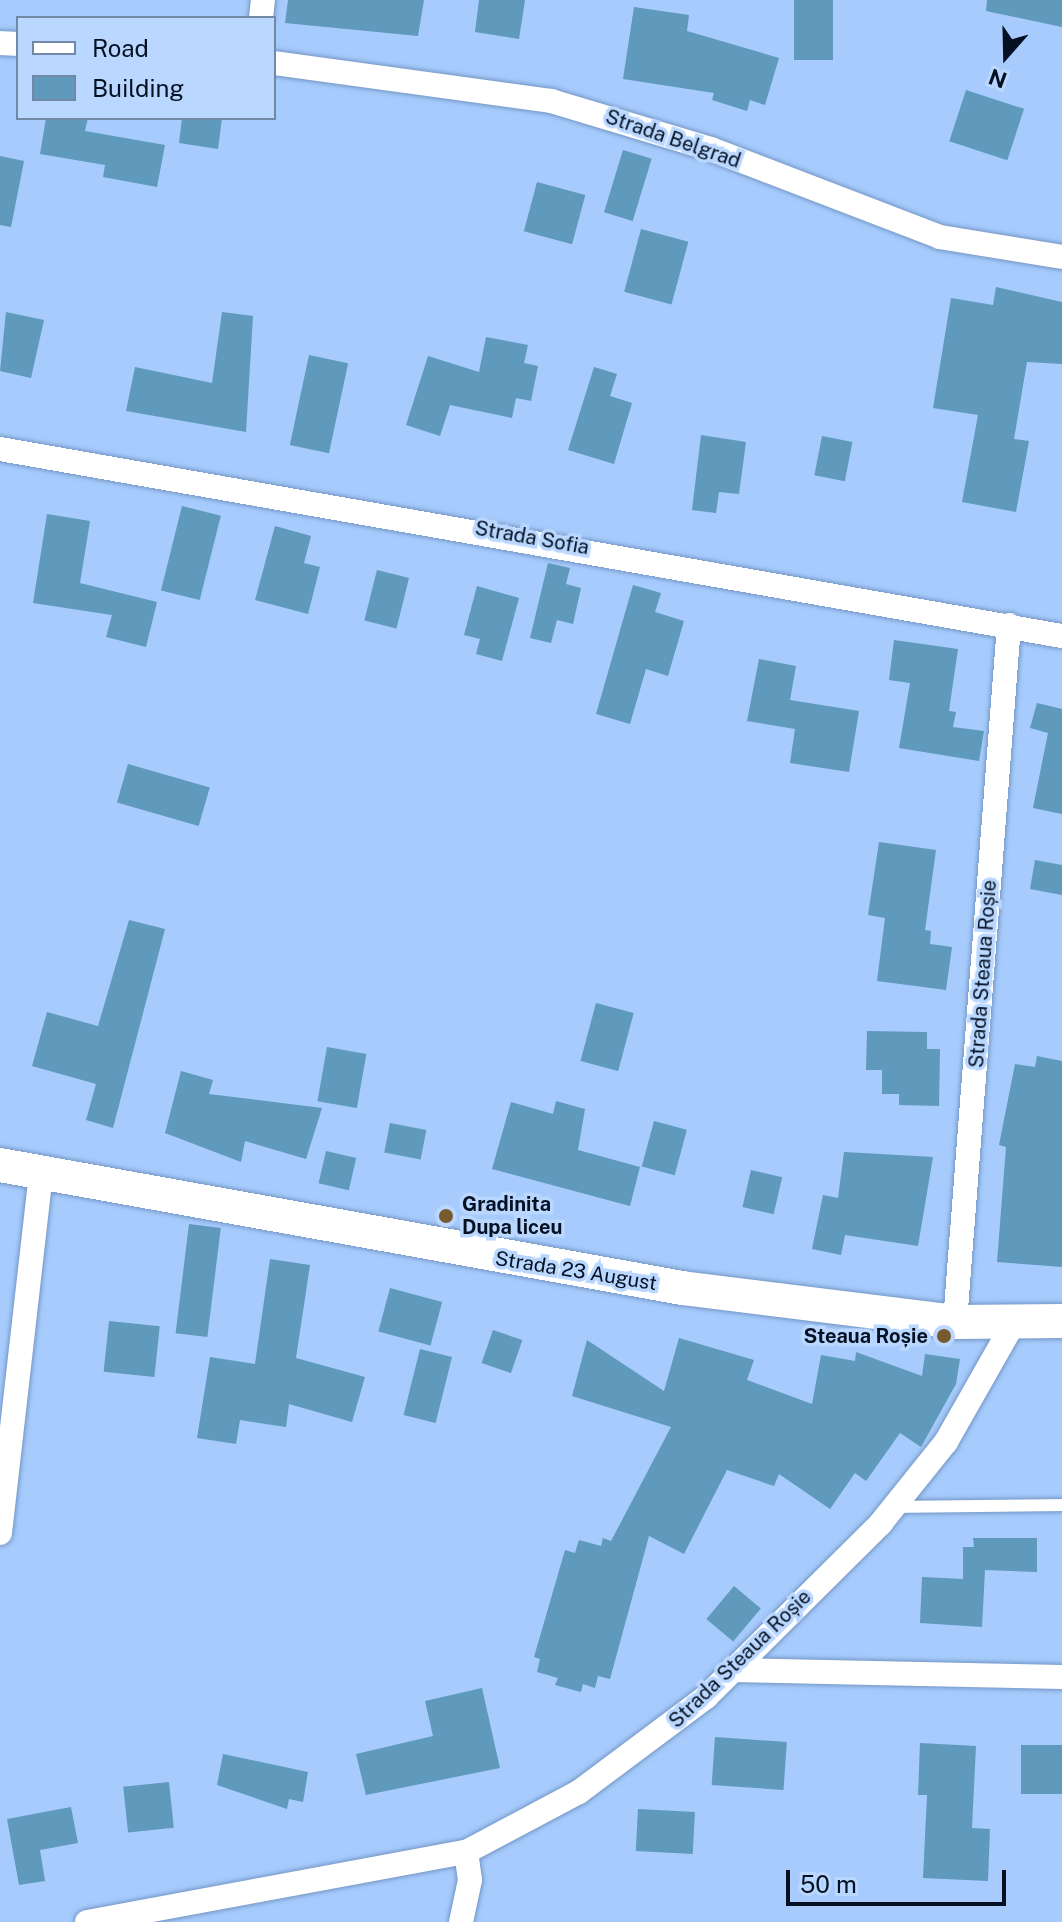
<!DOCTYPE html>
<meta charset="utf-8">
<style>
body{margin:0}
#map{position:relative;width:1062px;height:1922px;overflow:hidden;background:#a6cbfc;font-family:"Public Sans",sans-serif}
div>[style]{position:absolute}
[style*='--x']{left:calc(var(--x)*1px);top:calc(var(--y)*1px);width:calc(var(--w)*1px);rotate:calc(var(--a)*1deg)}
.building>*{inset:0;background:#5f99bb;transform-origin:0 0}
.roads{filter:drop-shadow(0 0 2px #7496c5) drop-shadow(0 0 2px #7496c5)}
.lane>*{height:12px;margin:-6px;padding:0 6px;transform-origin:6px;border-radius:6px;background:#fff}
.street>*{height:24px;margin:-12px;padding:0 12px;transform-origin:12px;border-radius:12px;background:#fff}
.secondary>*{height:34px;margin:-17px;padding:0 17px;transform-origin:17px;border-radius:17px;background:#fff}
.dots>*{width:22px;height:22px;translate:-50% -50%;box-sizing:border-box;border:4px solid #bad7ff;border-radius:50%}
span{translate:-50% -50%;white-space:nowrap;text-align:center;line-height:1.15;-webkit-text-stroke:7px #bad7ff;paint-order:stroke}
.street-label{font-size:20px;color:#051122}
.poi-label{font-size:20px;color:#051122;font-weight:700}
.left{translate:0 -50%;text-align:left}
.right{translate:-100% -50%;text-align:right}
.legend{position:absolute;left:16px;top:16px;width:260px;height:104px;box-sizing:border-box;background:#bad7ff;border:2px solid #7288a7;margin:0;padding:10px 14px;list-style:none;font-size:24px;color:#051122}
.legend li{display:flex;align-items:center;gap:16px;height:40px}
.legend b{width:40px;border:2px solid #7288a7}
.north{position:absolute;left:966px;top:16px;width:80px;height:80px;-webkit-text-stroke:6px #bad7ff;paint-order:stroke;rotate:200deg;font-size:22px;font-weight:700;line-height:32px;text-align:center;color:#051122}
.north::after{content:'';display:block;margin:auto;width:28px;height:36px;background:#051122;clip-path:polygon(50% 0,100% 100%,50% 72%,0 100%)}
.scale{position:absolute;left:786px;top:1870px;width:220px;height:36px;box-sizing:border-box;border:4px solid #051122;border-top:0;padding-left:10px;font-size:24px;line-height:28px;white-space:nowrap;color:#051122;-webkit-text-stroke:6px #bad7ff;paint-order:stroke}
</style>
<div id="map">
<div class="building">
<div style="clip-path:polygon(288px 0,424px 0,418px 36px,285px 23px)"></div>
<div style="clip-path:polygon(479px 0,525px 0,519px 39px,475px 32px)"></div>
<div style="left:794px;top:0;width:39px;height:60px"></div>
<div style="clip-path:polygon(987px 0,1062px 0,1062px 27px,986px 11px)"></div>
<div style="clip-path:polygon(634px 7px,689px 15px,687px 31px,779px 58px,765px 105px,750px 100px,747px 111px,712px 100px,714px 93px,623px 79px)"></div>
<div style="left:966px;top:90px;width:61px;height:54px;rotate:18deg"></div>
<div style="clip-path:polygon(46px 118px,88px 118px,85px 131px,165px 145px,157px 187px,103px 177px,105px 165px,40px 154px)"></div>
<div style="clip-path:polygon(182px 118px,222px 118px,218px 149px,179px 143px)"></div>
<div style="left:623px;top:150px;width:30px;height:65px;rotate:17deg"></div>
<div style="clip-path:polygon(0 156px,24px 161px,11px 227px,0 225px)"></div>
<div style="left:537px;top:182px;width:50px;height:51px;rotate:15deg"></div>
<div style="left:641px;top:229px;width:49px;height:65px;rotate:15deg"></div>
<div style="clip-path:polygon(996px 287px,1062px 302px,1062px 364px,1027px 362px,1014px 439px,1029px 441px,1016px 512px,962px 502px,978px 415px,933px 408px,951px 298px,993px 305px)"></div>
<div style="clip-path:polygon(6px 312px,44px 320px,31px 378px,0 371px)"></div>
<div style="clip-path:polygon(222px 312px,253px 316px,246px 432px,126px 411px,135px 367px,212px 383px)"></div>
<div style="clip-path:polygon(486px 337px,528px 345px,524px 363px,538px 366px,531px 401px,516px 398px,512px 418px,450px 405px,440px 436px,406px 425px,428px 356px,479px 372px)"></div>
<div style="left:309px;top:355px;width:40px;height:92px;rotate:12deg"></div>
<div style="clip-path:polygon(594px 367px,617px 374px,610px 396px,632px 403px,614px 464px,568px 450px)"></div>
<div style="clip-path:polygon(701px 435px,746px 442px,739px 494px,719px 492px,716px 513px,692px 510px)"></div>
<div style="left:822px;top:436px;width:31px;height:40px;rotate:11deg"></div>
<div style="left:182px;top:506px;width:40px;height:87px;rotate:14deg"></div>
<div style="clip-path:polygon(47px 514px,90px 521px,80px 583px,157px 602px,146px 647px,106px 637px,112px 615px,33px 603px)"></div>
<div style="clip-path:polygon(275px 526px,311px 536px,304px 563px,320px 567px,308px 614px,255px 600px)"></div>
<div style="clip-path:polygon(548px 563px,570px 568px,566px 584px,581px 588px,573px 624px,557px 620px,551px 643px,530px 638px)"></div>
<div style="left:377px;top:570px;width:33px;height:52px;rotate:14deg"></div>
<div style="clip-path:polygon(633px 585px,661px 593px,655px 612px,684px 621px,668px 676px,646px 669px,630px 724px,596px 714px)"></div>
<div style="clip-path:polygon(477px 586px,519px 598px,502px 661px,476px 654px,480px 639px,464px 635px)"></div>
<div style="clip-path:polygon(894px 640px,958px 649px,949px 711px,956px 712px,953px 727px,984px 731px,979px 761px,899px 748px,910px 683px,889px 680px)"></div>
<div style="clip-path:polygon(759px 659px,796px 666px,790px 700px,859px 711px,849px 772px,790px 763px,795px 729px,747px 721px)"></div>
<div style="clip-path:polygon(1037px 703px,1062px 709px,1062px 814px,1033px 808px,1048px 733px,1030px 728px)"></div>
<div style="left:128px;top:764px;width:85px;height:40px;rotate:16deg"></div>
<div style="clip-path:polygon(879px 842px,936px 850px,925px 930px,931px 931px,930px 944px,952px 947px,946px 990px,877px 981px,885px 918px,868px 915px)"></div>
<div style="clip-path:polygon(1035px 860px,1062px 865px,1062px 895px,1030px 889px)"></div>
<div style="clip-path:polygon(129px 920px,165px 929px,113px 1128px,86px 1120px,96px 1084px,32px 1066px,47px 1012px,98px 1026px)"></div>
<div style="left:596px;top:1003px;width:39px;height:60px;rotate:15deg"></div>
<div style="clip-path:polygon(867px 1031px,927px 1032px,927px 1049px,940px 1049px,939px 1106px,899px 1105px,899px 1094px,882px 1094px,882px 1070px,866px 1070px)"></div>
<div style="left:327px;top:1047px;width:40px;height:55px;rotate:10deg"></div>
<div style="clip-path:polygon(1037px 1056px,1062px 1061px,1062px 1267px,997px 1262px,1006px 1147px,999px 1145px,1015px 1064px,1035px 1067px)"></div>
<div style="clip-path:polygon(181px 1071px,213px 1080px,209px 1094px,322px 1108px,306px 1159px,245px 1141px,241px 1162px,165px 1133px)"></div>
<div style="clip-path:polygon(556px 1101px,585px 1109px,578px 1150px,640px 1167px,630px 1206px,492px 1169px,511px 1102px,553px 1114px)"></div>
<div style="left:654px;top:1121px;width:34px;height:47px;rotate:15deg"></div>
<div style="left:390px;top:1123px;width:37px;height:30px;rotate:11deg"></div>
<div style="left:326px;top:1151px;width:31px;height:33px;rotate:13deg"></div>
<div style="clip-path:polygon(844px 1152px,933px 1157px,918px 1246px,845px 1235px,841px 1255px,812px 1249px,823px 1195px,838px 1198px)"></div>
<div style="left:751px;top:1170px;width:32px;height:38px;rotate:13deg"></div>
<div style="left:189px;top:1224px;width:32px;height:110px;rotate:7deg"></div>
<div style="clip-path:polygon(270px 1259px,310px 1265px,296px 1358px,365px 1377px,352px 1422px,289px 1404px,286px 1427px,240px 1420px,236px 1444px,197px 1438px,210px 1357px,255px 1364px)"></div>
<div style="left:390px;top:1288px;width:54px;height:45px;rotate:15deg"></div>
<div style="left:109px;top:1321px;width:51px;height:51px;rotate:6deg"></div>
<div style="left:493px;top:1330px;width:31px;height:35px;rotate:19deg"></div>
<div style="clip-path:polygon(679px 1338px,754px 1360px,747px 1380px,812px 1404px,821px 1355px,855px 1361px,856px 1352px,922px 1376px,925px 1354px,960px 1359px,956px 1384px,921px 1447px,900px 1433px,866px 1481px,855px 1473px,830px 1509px,779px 1474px,774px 1486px,727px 1470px,684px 1554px,649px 1536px,610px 1679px,598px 1676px,595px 1688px,583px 1684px,581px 1692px,555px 1685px,558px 1678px,537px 1672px,540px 1659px,534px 1657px,565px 1550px,575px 1553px,579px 1540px,601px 1546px,603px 1538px,611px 1541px,671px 1427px,572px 1396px,587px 1340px,664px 1391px)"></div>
<div style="left:420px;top:1349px;width:33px;height:68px;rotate:14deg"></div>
<div style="clip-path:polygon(973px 1538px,1037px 1538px,1037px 1572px,985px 1570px,982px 1627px,920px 1623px,922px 1577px,963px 1579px,963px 1547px,974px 1547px)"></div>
<div style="left:734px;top:1586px;width:35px;height:43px;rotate:40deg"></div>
<div style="clip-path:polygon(482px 1688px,500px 1768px,366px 1795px,356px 1754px,433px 1736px,425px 1701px)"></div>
<div style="left:715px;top:1737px;width:72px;height:48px;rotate:4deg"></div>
<div style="clip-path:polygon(920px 1743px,976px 1746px,972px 1828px,990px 1829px,988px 1881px,923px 1878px,927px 1795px,918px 1795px)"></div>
<div style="left:1021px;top:1745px;width:41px;height:49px"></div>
<div style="clip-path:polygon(223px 1754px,308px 1772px,303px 1802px,289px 1799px,287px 1809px,217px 1785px)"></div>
<div style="left:169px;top:1782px;width:46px;height:46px;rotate:84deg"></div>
<div style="clip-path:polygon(71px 1807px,78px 1843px,40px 1850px,45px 1881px,19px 1885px,7px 1819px)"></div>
<div style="left:638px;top:1809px;width:57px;height:42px;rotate:3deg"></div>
</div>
<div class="roads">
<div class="lane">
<div style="--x:895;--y:1507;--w:167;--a:-0.7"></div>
</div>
<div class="street">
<div style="--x:261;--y:18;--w:18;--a:-84"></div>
<div style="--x:0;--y:43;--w:18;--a:3"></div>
<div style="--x:274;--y:63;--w:280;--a:7.8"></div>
<div style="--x:551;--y:101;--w:167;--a:16.7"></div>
<div style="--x:711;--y:149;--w:245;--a:21"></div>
<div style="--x:940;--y:237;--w:124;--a:9.3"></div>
<div style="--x:0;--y:449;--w:1078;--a:9.99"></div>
<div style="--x:955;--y:1322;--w:699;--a:-85.57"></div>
<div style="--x:0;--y:1533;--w:362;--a:-83.5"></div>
<div style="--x:732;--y:1670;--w:330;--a:1.2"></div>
<div style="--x:87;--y:1922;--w:385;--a:-10.5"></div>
<div style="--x:466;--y:1852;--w:128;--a:-28"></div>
<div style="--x:579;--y:1792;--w:159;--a:-36.8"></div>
<div style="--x:706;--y:1697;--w:247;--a:-44.8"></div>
<div style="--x:881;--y:1523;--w:104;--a:-51.3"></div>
<div style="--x:946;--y:1442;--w:136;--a:-60.4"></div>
<div style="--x:461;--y:1922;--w:43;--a:-77.9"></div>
<div style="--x:470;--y:1880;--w:28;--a:-98"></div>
</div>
<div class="secondary">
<div style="--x:0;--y:1165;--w:693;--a:10.22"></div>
<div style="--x:682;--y:1288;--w:275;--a:7.1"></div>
<div style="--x:955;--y:1322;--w:107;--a:-0.5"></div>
</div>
</div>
<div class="dots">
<div style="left:446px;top:1216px;background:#775a2e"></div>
<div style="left:944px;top:1336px;background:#775a2e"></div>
</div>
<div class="street-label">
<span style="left:673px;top:139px;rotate:19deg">Strada Belgrad</span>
<span style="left:532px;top:538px;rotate:10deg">Strada Sofia</span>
<span style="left:983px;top:974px;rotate:-86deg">Strada Steaua Roșie</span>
<span style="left:576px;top:1271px;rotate:9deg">Strada 23 August</span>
<span style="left:740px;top:1659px;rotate:-44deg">Strada Steaua Roșie</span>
</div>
<div class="poi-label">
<span class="left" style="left:462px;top:1216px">Gradinita<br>Dupa liceu</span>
<span class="right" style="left:928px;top:1336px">Steaua Roșie</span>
</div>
<ul class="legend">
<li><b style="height:10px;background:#fff"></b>Road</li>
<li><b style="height:22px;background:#5f99bb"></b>Building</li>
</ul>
<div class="north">N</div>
<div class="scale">50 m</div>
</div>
